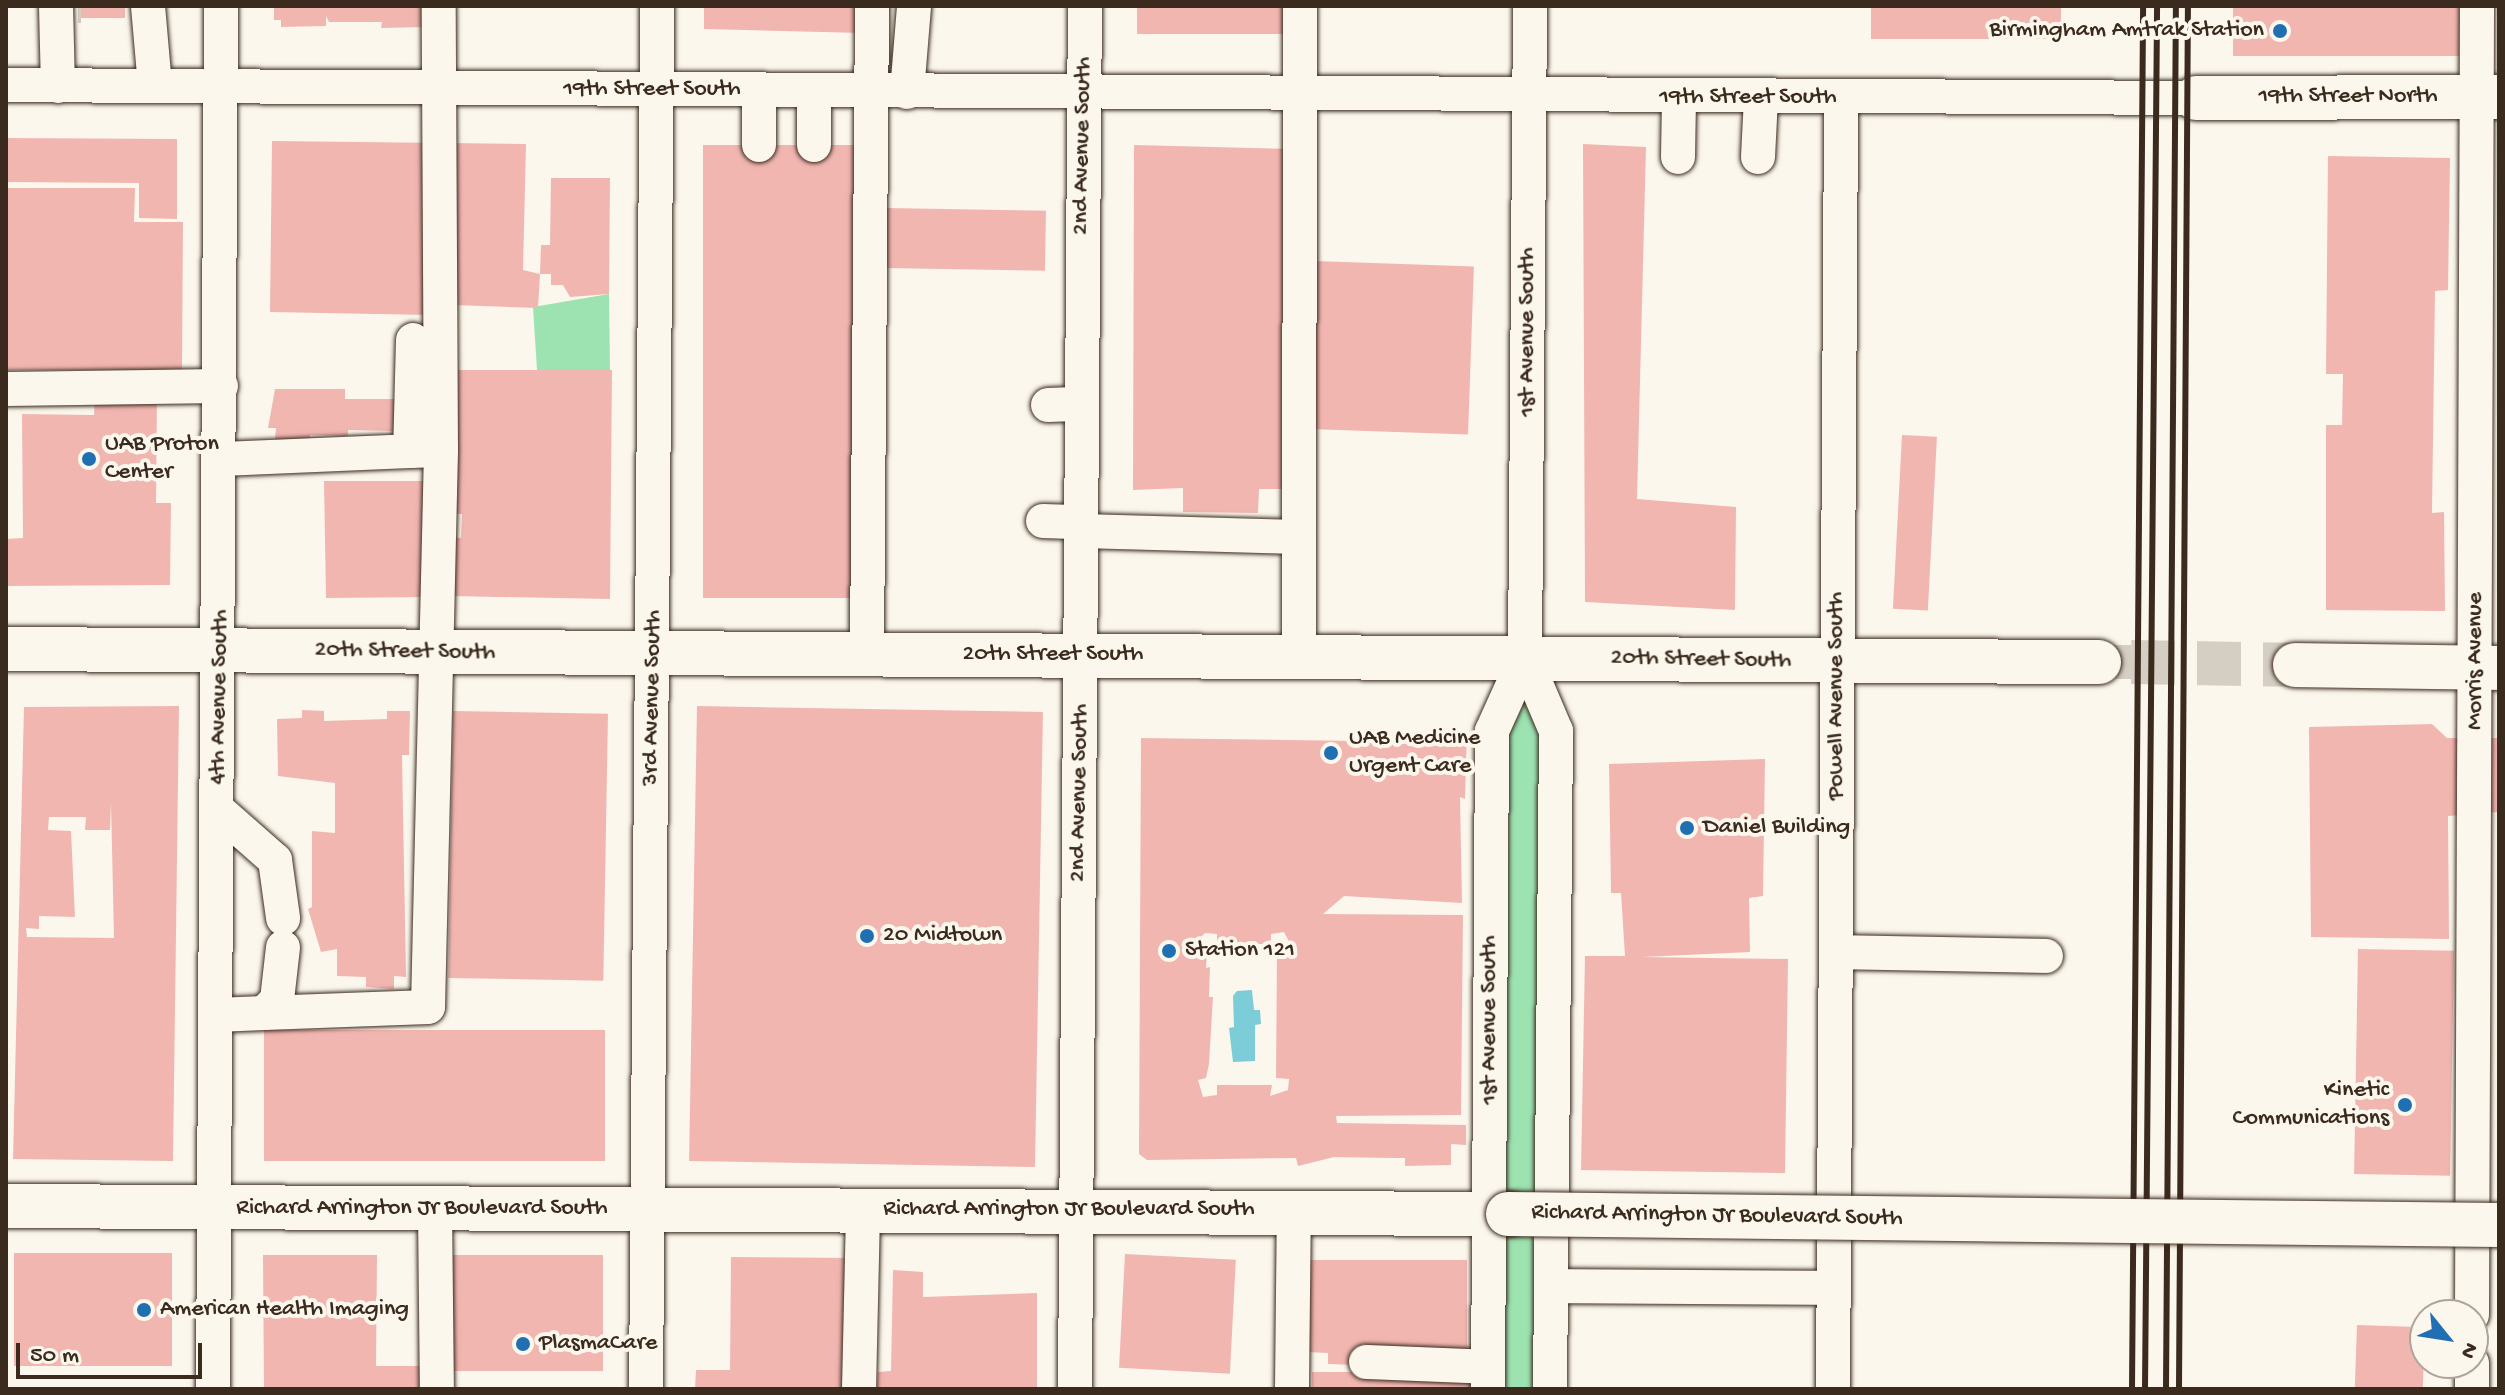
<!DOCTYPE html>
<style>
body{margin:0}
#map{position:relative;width:2505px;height:1395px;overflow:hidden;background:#fbf7ec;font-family:"Gochi Hand",sans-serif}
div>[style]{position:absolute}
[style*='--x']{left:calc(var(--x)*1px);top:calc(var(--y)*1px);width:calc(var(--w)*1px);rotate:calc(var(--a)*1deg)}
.green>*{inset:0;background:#9ce3b1}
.water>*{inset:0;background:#7ccdd7}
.building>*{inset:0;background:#f2b6b1;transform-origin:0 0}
.minor-tunnel>*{height:34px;margin-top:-17px;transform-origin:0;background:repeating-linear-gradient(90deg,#d5cec3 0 34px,transparent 0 51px)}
.major-tunnel>*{height:44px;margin-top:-22px;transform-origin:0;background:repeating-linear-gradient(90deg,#d5cec3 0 44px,transparent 0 66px)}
.roads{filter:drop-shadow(0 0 2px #3b2a1e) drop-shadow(0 0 2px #3b2a1e)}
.minor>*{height:34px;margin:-17px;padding:0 17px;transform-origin:17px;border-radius:17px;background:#fbf7ec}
.major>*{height:44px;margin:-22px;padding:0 22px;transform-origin:22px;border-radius:22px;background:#fbf7ec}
.rail>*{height:6px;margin:-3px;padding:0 3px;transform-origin:3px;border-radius:3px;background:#3b2a1e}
.bridges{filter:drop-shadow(0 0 2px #3b2a1e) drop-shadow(0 0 2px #3b2a1e)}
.major-bridge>*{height:44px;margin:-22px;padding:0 22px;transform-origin:22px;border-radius:22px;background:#fbf7ec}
.dots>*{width:22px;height:22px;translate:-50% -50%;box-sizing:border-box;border:4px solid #fbf7ec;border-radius:50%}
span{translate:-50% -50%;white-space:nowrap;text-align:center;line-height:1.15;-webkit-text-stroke:8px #fbf7ec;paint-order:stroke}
.poi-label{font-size:24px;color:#3b2a1e}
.right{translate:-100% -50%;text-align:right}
.left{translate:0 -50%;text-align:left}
.street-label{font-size:24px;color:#3b2a1e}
.frame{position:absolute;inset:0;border:8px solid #3b2a1e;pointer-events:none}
.north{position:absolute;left:2409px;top:1299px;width:80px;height:80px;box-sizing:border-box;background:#fbf7ec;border:2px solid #aea59a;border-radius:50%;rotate:120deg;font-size:22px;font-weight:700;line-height:32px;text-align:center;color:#3b2a1e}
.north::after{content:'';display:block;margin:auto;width:28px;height:36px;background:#1f6fb2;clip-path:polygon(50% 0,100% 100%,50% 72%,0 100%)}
.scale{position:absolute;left:16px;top:1343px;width:186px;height:36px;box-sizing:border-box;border:4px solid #3b2a1e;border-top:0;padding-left:10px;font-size:24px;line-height:28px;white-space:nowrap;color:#3b2a1e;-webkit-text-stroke:6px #fbf7ec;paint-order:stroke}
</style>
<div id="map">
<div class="green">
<div style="clip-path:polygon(609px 294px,610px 370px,537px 370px,533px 307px)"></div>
<div style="clip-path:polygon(1524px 704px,1543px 732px,1538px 1389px,1504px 1389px,1509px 733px)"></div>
</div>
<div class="water">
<div style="clip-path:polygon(1252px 990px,1254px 1010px,1260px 1010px,1261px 1024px,1255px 1025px,1255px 1061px,1233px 1062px,1229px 1028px,1234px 1027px,1233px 996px,1237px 991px)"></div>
</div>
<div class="building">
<div style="left:78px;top:6px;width:47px;height:12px"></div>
<div style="clip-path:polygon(274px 6px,433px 6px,427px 27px,381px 28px,382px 22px,329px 22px,326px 16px,326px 26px,281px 27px,281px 20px,274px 20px)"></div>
<div style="clip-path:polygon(704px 6px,863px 6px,862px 33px,704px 29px)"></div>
<div style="left:1137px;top:6px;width:158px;height:28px"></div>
<div style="left:1871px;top:6px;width:190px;height:33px"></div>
<div style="left:2233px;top:6px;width:226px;height:50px"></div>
<div style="clip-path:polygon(6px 138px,177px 139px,177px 219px,139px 218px,139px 183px,6px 182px)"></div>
<div style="clip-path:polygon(272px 141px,526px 144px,523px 270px,540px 274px,538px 308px,453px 305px,429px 315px,270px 312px)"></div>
<div style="clip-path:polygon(1583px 144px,1646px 147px,1637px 499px,1736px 507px,1735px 610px,1585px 602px)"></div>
<div style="left:703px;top:145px;width:161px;height:453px"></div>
<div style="clip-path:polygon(1134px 145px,1294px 149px,1291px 489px,1259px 489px,1258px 513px,1183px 512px,1183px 488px,1133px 490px)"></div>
<div style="clip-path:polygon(2328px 156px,2450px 158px,2448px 290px,2435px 291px,2432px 513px,2444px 512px,2445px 611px,2326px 610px,2326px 425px,2342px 425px,2343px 374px,2326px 374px)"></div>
<div style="clip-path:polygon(551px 178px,610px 178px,609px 294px,570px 297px,563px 285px,551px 285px,551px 274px,540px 274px,541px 245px,550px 245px)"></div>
<div style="clip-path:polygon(6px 188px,135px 188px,134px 222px,183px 222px,182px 370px,6px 370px)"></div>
<div style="left:886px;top:208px;width:160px;height:60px;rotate:1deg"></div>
<div style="left:1315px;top:261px;width:159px;height:168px;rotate:2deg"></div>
<div style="clip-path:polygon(453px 370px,612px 370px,610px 599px,450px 596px,451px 537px,461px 538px,462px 514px,451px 514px)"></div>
<div style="clip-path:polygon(275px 389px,345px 389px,345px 399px,400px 399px,398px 431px,348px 430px,348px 436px,310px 435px,310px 450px,274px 449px,276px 428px,268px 428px)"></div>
<div style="clip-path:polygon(157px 396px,156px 503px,171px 503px,170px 585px,6px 586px,6px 539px,23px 538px,22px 414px,94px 415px,95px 397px)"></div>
<div style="left:1902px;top:435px;width:35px;height:174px;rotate:3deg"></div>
<div style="clip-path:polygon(324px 481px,424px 481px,423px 493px,430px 492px,428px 597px,326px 598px)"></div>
<div style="clip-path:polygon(evenodd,179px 706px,173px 1161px,13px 1159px,24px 707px,179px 706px,111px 803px,114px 938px,27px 937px,26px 928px,39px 929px,39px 916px,75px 917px,71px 831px,48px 830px,49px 817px,86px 817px,85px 830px,110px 830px,111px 803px)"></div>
<div style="left:697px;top:706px;width:346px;height:455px;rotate:1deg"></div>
<div style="clip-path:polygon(302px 710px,324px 711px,324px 721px,387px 719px,387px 711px,410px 711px,409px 755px,402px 755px,406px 977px,394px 976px,394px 989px,366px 987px,366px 977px,337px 976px,337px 949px,321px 952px,308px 909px,312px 907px,312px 831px,335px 833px,335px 783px,278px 776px,277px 719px,302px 718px)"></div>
<div style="left:453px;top:711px;width:155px;height:267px;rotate:1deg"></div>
<div style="clip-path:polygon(2432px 724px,2447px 738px,2499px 738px,2499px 812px,2448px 816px,2449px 939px,2311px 937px,2309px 727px)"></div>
<div style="clip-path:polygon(evenodd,1467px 732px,1465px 799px,1460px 797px,1462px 903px,1344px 896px,1323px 914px,1463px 915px,1461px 1115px,1336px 1116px,1337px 1123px,1466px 1125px,1466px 1145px,1451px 1144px,1451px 1165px,1405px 1166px,1405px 1158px,1393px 1158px,1334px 1157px,1298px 1166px,1296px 1158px,1147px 1160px,1139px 1154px,1141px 738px,1429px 742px,1430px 733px,1467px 732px,1284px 932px,1293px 949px,1277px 953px,1276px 1078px,1289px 1079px,1288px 1090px,1270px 1096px,1272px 1085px,1217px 1085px,1217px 1095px,1203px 1097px,1198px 1080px,1206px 1078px,1209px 1064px,1213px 997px,1209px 997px,1210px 967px,1206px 968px,1207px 954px,1199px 953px,1199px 939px,1205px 933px,1217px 934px,1217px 944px,1271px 944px,1271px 934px,1284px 932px)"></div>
<div style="clip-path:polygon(1765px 759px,1763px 896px,1749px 898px,1750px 952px,1642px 957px,1788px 959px,1785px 1173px,1581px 1170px,1585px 956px,1625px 956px,1621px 893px,1611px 893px,1609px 764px)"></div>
<div style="left:2358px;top:949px;width:96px;height:225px;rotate:1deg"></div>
<div style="left:264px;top:1030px;width:341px;height:131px"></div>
<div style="left:14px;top:1253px;width:158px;height:113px"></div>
<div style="left:1125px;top:1254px;width:111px;height:114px;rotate:3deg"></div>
<div style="clip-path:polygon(263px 1255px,377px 1255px,376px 1366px,424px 1366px,423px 1389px,264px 1389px)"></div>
<div style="left:445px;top:1255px;width:158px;height:116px"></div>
<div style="clip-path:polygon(731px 1257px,857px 1258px,855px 1389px,695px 1389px,696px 1370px,730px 1370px)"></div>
<div style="clip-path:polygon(1308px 1260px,1467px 1260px,1467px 1357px,1411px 1355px,1411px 1342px,1410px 1354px,1355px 1365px,1328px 1364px,1328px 1353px,1306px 1352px)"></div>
<div style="clip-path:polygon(893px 1270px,923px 1272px,923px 1297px,1037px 1293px,1037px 1389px,877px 1389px,878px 1372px,891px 1371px)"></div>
<div style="left:2357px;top:1325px;width:68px;height:64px;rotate:2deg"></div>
<div style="left:1312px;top:1372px;width:158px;height:17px"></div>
</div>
<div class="minor-tunnel">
<div style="--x:78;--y:6;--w:3;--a:0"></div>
<div style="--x:2099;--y:662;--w:32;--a:0"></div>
</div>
<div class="major-tunnel">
<div style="--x:2131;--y:662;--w:164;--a:1"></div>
</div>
<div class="roads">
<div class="minor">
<div style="--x:56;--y:6;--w:80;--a:88.6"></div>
<div style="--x:148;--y:6;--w:80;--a:85"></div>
<div style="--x:1530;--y:6;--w:652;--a:90.44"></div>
<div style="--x:1525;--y:658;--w:79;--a:67"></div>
<div style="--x:1556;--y:731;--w:658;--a:90.52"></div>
<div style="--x:6;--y:85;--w:2190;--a:0.34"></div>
<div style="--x:759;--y:91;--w:54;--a:90"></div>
<div style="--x:907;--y:92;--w:86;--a:-85.3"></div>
<div style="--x:814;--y:145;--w:54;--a:-90"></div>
<div style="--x:1678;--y:157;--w:59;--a:-89"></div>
<div style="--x:1758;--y:157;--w:59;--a:-87.1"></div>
<div style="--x:413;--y:340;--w:111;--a:91.5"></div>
<div style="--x:410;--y:451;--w:23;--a:-2"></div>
<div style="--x:6;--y:389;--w:215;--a:-0.8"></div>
<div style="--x:1048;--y:405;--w:33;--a:-2"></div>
<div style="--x:221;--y:459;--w:189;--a:-2.4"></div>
<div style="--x:1043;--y:521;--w:38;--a:2"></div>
<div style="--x:1081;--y:531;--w:218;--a:1.6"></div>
<div style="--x:867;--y:653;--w:647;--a:-89.56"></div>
<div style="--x:1299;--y:656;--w:650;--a:-89.91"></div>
<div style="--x:218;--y:810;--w:76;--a:41.3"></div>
<div style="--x:275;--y:860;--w:59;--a:82.1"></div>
<div style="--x:1836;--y:952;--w:210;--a:1.1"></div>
<div style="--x:264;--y:1013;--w:164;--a:-2.1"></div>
<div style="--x:428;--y:1007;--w:557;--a:-88.66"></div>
<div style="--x:441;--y:450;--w:444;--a:-90.3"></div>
<div style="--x:216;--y:1015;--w:48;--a:-2.4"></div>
<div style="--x:264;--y:1013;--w:18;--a:-45"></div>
<div style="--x:277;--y:1000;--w:53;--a:-83.5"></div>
<div style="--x:435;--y:1209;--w:180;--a:89.4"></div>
<div style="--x:1551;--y:1286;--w:283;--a:0.4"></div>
<div style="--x:2472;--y:1315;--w:1309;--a:-89.78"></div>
<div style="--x:1366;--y:1362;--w:122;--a:2.3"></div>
<div style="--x:213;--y:1389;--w:1383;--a:-89.67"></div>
<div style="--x:646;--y:1389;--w:1383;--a:-89.54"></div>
<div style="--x:859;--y:1389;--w:180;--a:-88.7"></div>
<div style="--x:1075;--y:1389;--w:1383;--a:-89.59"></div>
<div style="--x:1292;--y:1389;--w:177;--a:-89.4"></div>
<div style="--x:1488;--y:1389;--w:658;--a:-89.65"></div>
<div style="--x:1492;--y:731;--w:80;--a:-65.7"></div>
<div style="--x:1833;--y:1389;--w:1290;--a:-89.64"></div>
<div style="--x:2472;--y:1389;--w:26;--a:-90"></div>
</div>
<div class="major">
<div style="--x:2196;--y:98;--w:303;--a:-0.2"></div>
<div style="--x:6;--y:649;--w:2093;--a:0.36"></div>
<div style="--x:2295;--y:665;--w:204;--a:0.8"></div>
<div style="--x:6;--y:1206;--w:1502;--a:0.31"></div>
</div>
</div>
<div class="rail">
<div style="--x:2132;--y:1389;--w:1383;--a:-89.54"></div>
<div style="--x:2145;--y:1389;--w:1383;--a:-89.5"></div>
<div style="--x:2166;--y:1389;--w:1383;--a:-89.59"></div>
<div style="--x:2179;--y:1389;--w:1383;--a:-89.63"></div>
</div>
<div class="bridges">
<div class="major-bridge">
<div style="--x:1508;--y:1214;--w:991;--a:0.64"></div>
</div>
</div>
<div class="dots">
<div style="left:2280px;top:31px;background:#1f6fb2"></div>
<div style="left:89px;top:459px;background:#1f6fb2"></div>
<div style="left:1331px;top:753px;background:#1f6fb2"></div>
<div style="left:1687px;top:828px;background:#1f6fb2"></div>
<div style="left:867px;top:936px;background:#1f6fb2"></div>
<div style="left:1169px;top:951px;background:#1f6fb2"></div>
<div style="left:2405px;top:1105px;background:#1f6fb2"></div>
<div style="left:144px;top:1310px;background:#1f6fb2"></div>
<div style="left:523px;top:1344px;background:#1f6fb2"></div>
</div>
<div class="poi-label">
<span class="right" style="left:2264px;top:31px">Birmingham Amtrak Station</span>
<span class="left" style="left:105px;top:459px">UAB Proton<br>Center</span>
<span class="left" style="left:1349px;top:753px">UAB Medicine<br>Urgent Care</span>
<span class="left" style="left:1703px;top:828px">Daniel Building</span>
<span class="left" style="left:883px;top:936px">20 Midtown</span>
<span class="left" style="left:1185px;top:951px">Station 121</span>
<span class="right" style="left:2389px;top:1105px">Kinetic<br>Communications</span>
<span class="left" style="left:160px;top:1310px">American Health Imaging</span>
<span class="left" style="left:539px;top:1344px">PlasmaCare</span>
</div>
<div class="street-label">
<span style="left:652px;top:90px">19th Street South</span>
<span style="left:2348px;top:97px">19th Street North</span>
<span style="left:1748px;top:98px">19th Street South</span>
<span style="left:1083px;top:146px;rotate:-89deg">2nd Avenue South</span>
<span style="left:1528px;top:332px;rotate:-90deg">1st Avenue South</span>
<span style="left:405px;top:652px;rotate:1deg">20th Street South</span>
<span style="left:1053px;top:655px">20th Street South</span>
<span style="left:1701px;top:660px;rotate:1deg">20th Street South</span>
<span style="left:2476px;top:661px;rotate:-90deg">Morris Avenue</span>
<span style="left:1837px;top:696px;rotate:-90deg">Powell Avenue South</span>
<span style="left:220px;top:697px;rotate:-89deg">4th Avenue South</span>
<span style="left:653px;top:698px;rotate:-89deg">3rd Avenue South</span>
<span style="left:1080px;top:793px;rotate:-89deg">2nd Avenue South</span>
<span style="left:1490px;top:1020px;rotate:-90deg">1st Avenue South</span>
<span style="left:422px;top:1209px">Richard Arrington Jr Boulevard South</span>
<span style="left:1069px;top:1210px">Richard Arrington Jr Boulevard South</span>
<span style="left:1717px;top:1216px;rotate:1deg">Richard Arrington Jr Boulevard South</span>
</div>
<div class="frame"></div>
<div class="north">N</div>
<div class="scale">50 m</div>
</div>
